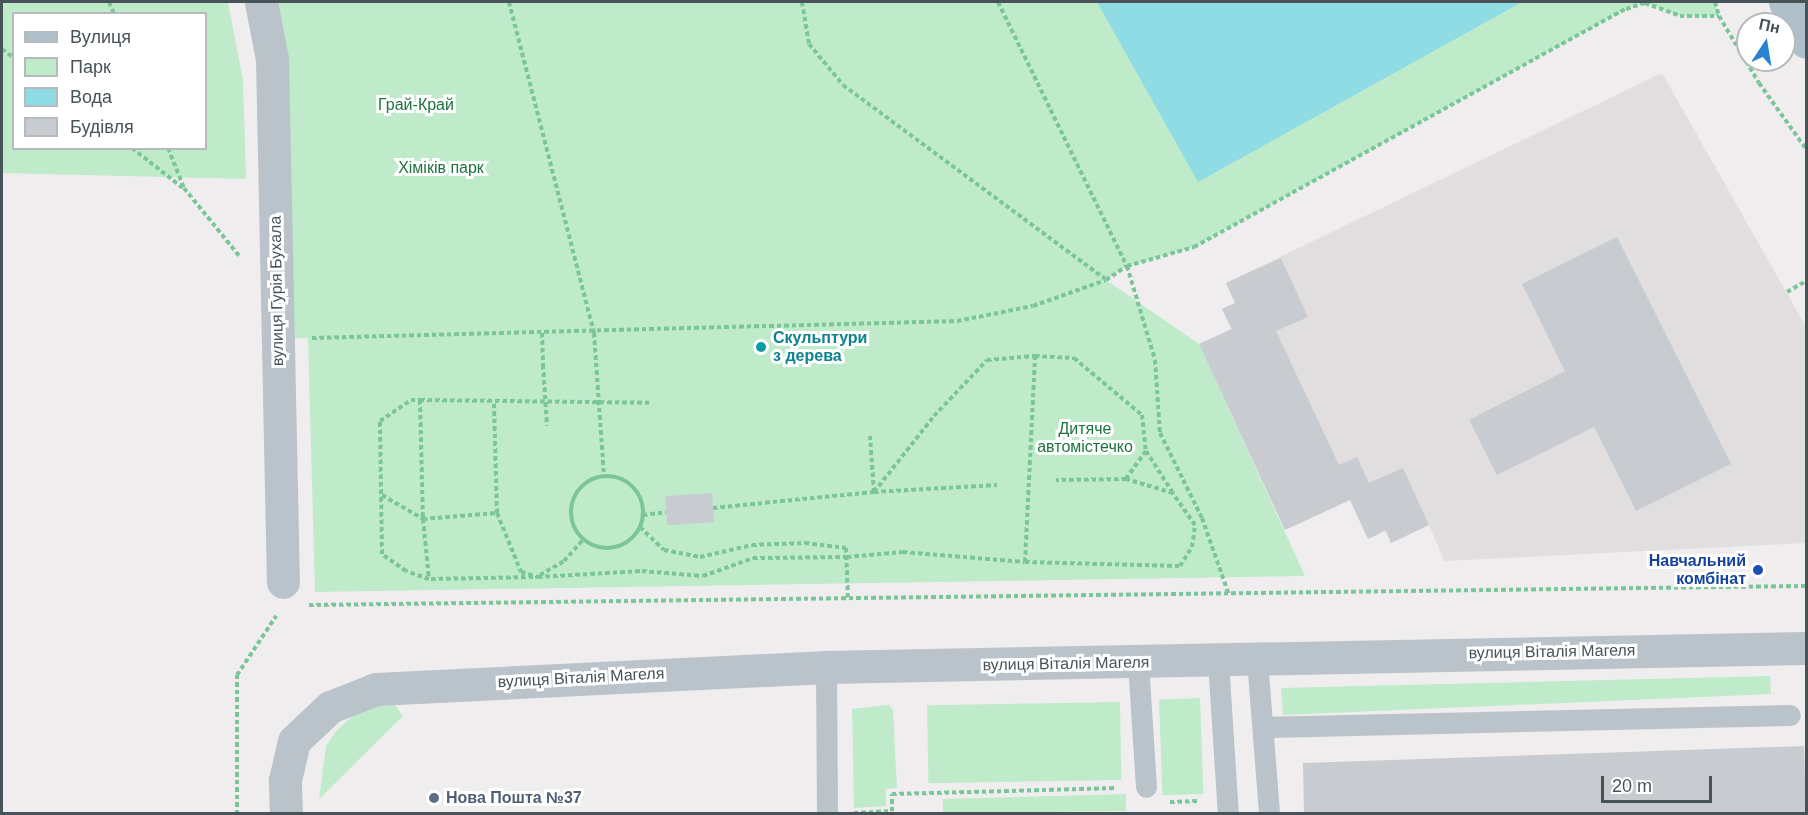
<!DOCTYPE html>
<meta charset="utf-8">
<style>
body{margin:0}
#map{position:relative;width:1808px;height:815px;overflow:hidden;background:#f0edee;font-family:Helvetica,sans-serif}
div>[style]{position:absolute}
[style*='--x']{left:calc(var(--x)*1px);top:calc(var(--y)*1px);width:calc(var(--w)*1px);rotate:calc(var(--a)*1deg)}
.education>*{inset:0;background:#e1dedf}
.green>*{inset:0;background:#bfebcb;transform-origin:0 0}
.water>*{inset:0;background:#8fdce4}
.building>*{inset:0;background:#c8cbcf;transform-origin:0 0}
.path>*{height:4px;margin-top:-2px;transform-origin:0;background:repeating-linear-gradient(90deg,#7ac698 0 4.5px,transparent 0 7.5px)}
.path>.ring{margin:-2px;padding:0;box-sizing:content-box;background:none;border:4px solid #7ac698;border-radius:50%}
.lane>*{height:21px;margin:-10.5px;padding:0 10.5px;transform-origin:10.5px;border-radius:10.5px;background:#bac3c9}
.street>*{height:33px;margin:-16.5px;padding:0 16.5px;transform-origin:16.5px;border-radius:16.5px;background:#bac3c9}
.primary>*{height:33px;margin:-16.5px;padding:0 16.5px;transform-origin:16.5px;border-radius:16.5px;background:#afc0ca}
.path-bridge>*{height:4px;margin-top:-2px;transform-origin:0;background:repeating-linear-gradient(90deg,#7ac698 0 4.5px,transparent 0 7.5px)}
.dots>*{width:16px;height:16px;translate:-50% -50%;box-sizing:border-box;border:3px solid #fff;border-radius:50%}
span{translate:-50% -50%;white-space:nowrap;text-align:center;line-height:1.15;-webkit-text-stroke:6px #fff;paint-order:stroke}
.park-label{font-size:16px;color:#1e7440}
.street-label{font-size:16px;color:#475359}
.culture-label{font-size:16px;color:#0d838f;font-weight:700}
.left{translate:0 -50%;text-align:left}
.transit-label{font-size:16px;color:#164399;font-weight:700}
.right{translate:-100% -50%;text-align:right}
.service-label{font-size:16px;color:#4e5e75;font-weight:700}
.frame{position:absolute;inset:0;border:3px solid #475359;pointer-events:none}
.legend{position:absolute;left:12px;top:12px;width:195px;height:138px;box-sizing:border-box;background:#fff;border:2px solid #b5babd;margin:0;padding:8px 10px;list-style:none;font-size:18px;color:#475359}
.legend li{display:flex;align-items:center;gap:12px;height:30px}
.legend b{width:30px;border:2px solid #b5babd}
.north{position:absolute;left:1736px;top:12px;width:60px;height:60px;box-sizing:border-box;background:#fff;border:2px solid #b5babd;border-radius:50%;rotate:12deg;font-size:16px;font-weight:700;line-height:24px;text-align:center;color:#475359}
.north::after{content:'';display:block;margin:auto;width:21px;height:27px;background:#2783d0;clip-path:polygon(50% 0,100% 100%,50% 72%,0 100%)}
.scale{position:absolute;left:1601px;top:776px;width:111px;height:27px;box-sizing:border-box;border:3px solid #475359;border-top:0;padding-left:8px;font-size:18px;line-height:21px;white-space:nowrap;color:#475359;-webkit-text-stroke:4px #fff;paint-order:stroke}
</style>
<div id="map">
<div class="education">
<div style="clip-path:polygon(1662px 73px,1806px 327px,1806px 543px,1444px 561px,1429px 525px,1391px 543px,1385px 531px,1368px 539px,1350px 500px,1285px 530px,1199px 344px,1231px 329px,1222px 309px,1235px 303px,1226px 283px)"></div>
</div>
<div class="green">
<div style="clip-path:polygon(evenodd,2px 2px,228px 2px,243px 80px,246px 179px,2px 173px,2px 2px,14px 14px,206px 14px,206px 148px,14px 148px,14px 14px)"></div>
<div style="clip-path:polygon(261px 2px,1715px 2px,1719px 16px,1680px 16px,1645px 3px,1626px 9px,1194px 247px,1127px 266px,1106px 280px,1199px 344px,1305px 576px,315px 592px,308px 338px,278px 339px)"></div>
<div style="clip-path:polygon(1770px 676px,1771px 694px,1283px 715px,1281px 688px)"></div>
<div style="left:1200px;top:698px;width:96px;height:41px;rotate:88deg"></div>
<div style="clip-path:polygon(392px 701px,403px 716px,319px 799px,326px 746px,336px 731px,361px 709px)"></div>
<div style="left:1120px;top:702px;width:78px;height:193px;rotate:89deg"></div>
<div style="clip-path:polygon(889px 705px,893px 710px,897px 788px,886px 789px,886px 806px,854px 808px,852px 709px)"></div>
<div style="clip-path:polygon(1126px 794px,1126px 811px,943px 813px,943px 799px)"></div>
</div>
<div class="water">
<div style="clip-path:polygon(1097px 2px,1522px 2px,1198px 182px)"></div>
</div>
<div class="building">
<div style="clip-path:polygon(1617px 237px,1731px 464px,1636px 511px,1594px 427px,1497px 475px,1469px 420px,1565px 371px,1522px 284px)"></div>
<div style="clip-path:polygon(1281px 258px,1308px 317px,1276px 331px,1339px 465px,1357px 457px,1369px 483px,1403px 468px,1429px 525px,1391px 543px,1386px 530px,1368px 539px,1350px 500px,1285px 530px,1199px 344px,1232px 329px,1222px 309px,1235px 303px,1226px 283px)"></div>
<div style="left:712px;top:493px;width:29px;height:47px;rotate:86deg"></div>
<div style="clip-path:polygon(1804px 746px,1806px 813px,1304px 813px,1303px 763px)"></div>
</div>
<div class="path">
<div style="--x:109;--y:2;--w:13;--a:67"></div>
<div style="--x:509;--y:2;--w:342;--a:75.6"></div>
<div style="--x:594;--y:333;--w:143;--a:86"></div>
<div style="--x:802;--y:2;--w:43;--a:80.5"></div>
<div style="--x:809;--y:44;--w:53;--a:50.3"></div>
<div style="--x:843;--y:85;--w:326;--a:36.5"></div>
<div style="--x:998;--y:2;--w:294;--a:64"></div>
<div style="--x:1127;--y:266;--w:98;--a:73.4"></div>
<div style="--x:1155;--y:360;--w:73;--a:86.1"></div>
<div style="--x:1160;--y:433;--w:95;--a:63.7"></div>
<div style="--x:1202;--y:518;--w:82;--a:70.7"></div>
<div style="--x:1715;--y:2;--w:15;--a:74"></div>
<div style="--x:1719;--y:16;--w:78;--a:59.2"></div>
<div style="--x:1759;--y:83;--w:81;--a:54.5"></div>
<div style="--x:2;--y:49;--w:15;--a:37"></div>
<div style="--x:132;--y:148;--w:65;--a:38.1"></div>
<div style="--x:168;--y:148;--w:43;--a:68.2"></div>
<div style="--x:184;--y:188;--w:89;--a:50.9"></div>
<div style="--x:1787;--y:292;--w:22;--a:-30"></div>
<div style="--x:542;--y:333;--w:32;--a:88"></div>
<div style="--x:312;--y:338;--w:645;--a:-1.51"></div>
<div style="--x:957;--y:321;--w:77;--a:-11.2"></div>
<div style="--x:1033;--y:306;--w:77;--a:-19.6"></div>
<div style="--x:1106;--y:280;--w:25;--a:-34"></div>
<div style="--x:1127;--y:266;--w:70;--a:-15.8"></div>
<div style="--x:1194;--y:247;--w:493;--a:-28.9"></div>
<div style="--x:1626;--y:9;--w:20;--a:-18"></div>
<div style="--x:1645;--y:3;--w:37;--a:20"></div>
<div style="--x:1680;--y:16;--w:39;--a:0"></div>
<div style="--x:420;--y:400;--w:119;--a:88.6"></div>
<div style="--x:423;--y:519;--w:74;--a:-4.6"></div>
<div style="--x:497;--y:513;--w:110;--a:-91.6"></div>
<div style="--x:1146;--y:451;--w:50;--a:57.3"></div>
<div class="ring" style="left:571px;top:476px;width:68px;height:68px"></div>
<div style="--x:874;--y:492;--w:97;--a:-51.7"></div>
<div style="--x:934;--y:416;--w:77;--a:-46.6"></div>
<div style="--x:987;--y:360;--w:48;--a:-4.8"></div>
<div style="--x:1035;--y:356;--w:39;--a:3"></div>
<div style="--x:1074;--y:358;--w:89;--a:40"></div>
<div style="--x:1142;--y:415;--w:36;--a:84"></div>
<div style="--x:1146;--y:451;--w:34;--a:126"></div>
<div style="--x:874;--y:492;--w:123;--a:-3.3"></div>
<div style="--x:382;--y:495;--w:48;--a:30.3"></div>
<div style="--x:423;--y:519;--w:60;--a:84.3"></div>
<div style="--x:713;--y:508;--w:162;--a:-5.7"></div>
<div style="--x:874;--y:492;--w:56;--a:-94.1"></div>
<div style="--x:497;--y:513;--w:64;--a:67.9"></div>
<div style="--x:521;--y:572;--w:18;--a:16"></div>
<div style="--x:538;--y:577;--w:104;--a:-3.3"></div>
<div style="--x:642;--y:571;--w:61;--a:4.7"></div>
<div style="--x:703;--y:576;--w:53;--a:-19.8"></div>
<div style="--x:753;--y:558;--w:94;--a:-0.6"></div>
<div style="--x:847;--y:557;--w:56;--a:-5.1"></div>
<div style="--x:903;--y:552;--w:122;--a:4.7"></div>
<div style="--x:1025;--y:562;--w:155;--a:1.5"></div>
<div style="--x:1180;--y:566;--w:22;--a:-58"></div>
<div style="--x:1192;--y:547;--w:22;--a:-82"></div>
<div style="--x:1195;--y:525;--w:39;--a:-125"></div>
<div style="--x:1173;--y:493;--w:49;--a:-163.4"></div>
<div style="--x:1126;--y:479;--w:70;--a:179.2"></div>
<div style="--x:643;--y:515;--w:23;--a:-7"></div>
<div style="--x:640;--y:527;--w:33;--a:44"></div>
<div style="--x:664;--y:550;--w:37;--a:11"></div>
<div style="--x:700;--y:557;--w:53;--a:-13"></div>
<div style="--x:752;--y:545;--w:53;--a:-2.2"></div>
<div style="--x:805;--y:543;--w:41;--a:7"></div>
<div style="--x:846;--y:548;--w:51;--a:87.8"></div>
<div style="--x:1025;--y:562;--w:206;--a:-87.2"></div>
<div style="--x:540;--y:575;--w:28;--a:-30"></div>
<div style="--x:564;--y:561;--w:28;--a:-48"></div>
<div style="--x:533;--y:577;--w:104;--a:178.9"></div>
<div style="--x:429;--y:579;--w:24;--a:-161"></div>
<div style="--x:406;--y:571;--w:29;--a:-145"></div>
<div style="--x:382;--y:554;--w:133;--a:-90.9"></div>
<div style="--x:380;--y:421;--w:37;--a:-34"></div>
<div style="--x:411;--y:400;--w:9;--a:0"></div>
<div style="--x:420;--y:400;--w:230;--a:0.7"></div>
<div style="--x:309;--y:605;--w:1497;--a:-0.73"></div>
<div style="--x:1170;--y:802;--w:28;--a:-2"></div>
<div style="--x:854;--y:813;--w:38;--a:-3"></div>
<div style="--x:892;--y:811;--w:17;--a:-90"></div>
<div style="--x:892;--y:794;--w:225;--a:-1.5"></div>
<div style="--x:237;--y:814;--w:139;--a:-90"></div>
<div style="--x:237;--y:675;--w:71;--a:-56.5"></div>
</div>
<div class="lane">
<div style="--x:1257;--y:660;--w:154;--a:85.5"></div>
<div style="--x:1218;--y:661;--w:153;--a:86.3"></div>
<div style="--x:1138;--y:663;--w:124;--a:86.3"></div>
<div style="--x:826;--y:667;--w:147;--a:89.6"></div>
<div style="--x:1264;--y:727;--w:526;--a:-1.31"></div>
</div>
<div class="street">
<div style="--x:261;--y:2;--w:58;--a:79.1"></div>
<div style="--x:272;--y:59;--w:523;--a:88.8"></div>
<div style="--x:286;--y:814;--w:34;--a:-92"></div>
<div style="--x:285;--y:780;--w:40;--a:-77"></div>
<div style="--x:294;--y:741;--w:50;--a:-43.4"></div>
<div style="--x:330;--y:707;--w:49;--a:-21.4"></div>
<div style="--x:376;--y:689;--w:451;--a:-2.8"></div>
<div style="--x:826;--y:667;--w:980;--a:-1.11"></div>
</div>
<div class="primary">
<div style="--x:1785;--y:2;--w:45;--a:62.3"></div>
</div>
<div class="path-bridge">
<div style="--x:543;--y:365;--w:61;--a:86.2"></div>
</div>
<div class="dots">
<div style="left:761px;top:347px;background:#0f9aa8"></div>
<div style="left:1758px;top:570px;background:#1a4fb4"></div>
<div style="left:434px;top:798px;background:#5c6f8a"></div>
</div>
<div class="park-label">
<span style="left:416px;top:105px">Грай-Край</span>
<span style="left:441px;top:168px">Хіміків парк</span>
<span style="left:1085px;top:438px">Дитяче<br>автомістечко</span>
</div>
<div class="street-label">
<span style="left:277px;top:291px;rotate:-91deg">вулиця Гурія Бухала</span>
<span style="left:1552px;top:652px;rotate:-1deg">вулиця Віталія Магеля</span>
<span style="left:1066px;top:664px;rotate:-1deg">вулиця Віталія Магеля</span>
<span style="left:581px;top:678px;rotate:-3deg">вулиця Віталія Магеля</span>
</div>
<div class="culture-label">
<span class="left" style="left:773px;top:347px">Скульптури<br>з дерева</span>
</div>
<div class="transit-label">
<span class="right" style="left:1746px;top:570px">Навчальний<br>комбінат</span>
</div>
<div class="service-label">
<span class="left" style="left:446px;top:798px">Нова Пошта №37</span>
</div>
<div class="frame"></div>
<ul class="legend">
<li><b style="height:8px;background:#afc0ca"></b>Вулиця</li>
<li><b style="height:16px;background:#bfebcb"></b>Парк</li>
<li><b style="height:16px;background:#8fdce4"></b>Вода</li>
<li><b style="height:16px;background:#c8cbcf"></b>Будівля</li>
</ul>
<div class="north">Пн</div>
<div class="scale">20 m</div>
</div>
